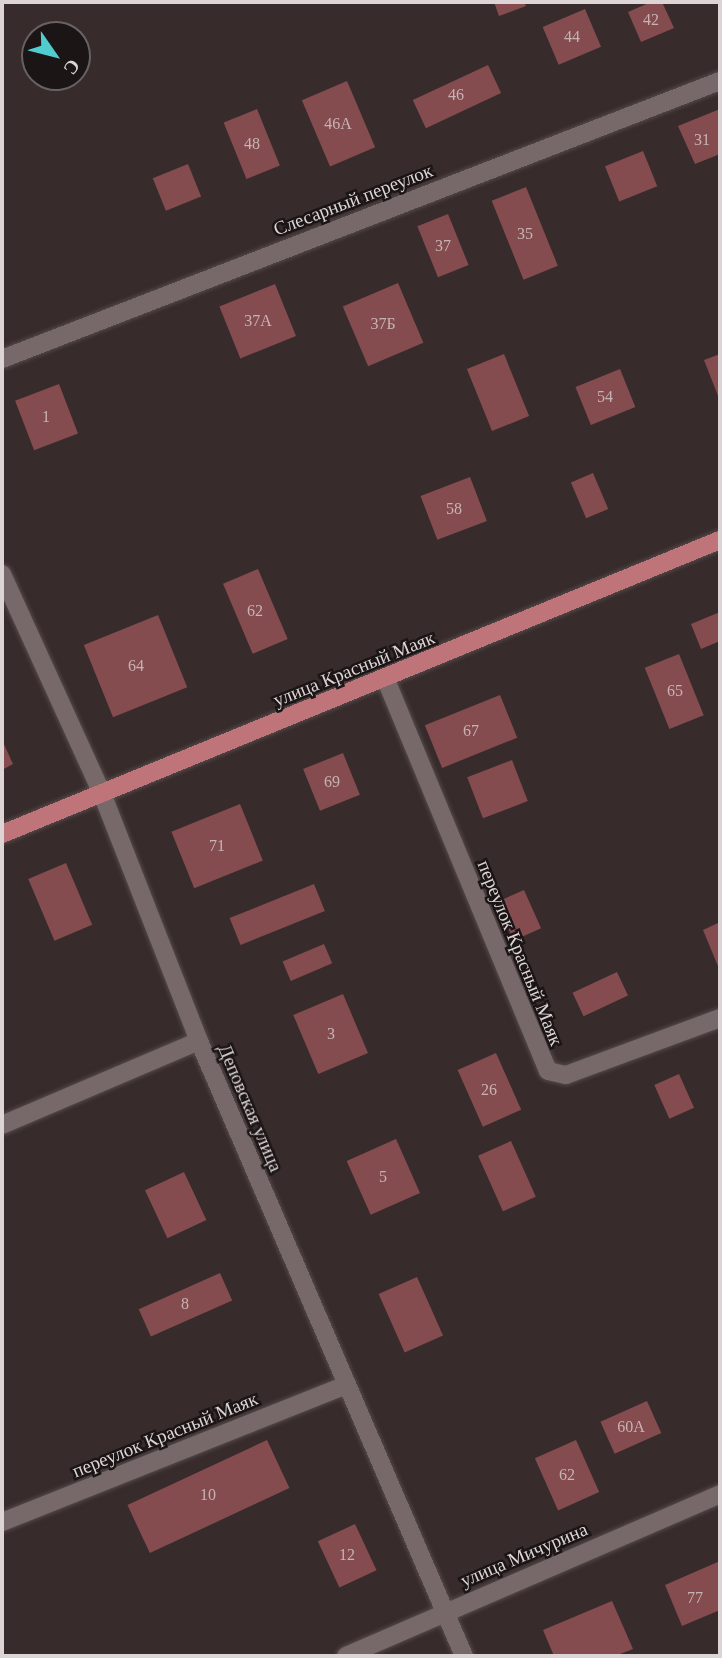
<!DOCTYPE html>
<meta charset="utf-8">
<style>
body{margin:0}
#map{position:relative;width:722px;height:1658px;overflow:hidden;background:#382b2c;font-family:"Times New Roman",serif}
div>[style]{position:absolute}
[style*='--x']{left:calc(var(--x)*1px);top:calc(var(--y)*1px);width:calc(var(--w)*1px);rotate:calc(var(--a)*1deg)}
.building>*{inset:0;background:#854c4f;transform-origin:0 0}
.roads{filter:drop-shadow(0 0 2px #544a4a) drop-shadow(0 0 2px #544a4a)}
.minor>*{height:18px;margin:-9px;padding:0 9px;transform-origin:9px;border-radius:9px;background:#776969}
.major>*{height:18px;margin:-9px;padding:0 9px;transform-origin:9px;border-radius:9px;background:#be7479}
span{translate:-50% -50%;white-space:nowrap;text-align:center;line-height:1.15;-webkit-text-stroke:5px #1b1516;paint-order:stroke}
.number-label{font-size:16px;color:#c7b3b4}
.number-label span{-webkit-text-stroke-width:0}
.street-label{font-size:19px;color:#ddd5d5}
.frame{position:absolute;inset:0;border:4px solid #ddd5d5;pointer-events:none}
.north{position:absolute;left:21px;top:21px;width:70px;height:70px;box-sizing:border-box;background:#1b1516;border:2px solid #696262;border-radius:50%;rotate:125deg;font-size:19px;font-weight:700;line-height:28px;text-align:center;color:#ddd5d5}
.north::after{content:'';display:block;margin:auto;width:24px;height:32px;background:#52cdcf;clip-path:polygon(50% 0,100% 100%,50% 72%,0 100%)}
</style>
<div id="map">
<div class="building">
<div style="clip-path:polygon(494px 2px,524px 2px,526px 6px,499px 16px)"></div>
<div style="clip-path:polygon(651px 2px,662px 2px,674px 28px,641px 42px,628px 12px)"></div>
<div style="left:585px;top:9px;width:41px;height:46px;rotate:67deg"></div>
<div style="left:488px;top:65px;width:31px;height:83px;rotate:65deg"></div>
<div style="left:347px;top:81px;width:72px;height:49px;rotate:67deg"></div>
<div style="left:257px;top:109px;width:61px;height:36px;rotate:68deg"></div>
<div style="clip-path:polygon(720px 109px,720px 154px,695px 164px,678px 126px)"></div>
<div style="left:643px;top:151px;width:38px;height:41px;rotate:68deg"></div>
<div style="left:188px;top:164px;width:35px;height:38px;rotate:68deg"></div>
<div style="left:526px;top:187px;width:85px;height:37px;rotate:68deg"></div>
<div style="left:448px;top:214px;width:55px;height:33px;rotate:68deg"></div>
<div style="left:398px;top:283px;width:65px;height:60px;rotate:67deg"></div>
<div style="left:275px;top:284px;width:56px;height:60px;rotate:68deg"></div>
<div style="left:504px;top:354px;width:67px;height:40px;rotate:68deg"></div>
<div style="clip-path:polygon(720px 354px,720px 401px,704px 360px)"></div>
<div style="left:620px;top:369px;width:41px;height:48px;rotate:68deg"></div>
<div style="left:59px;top:384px;width:53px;height:47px;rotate:69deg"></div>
<div style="left:593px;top:473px;width:39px;height:24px;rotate:67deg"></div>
<div style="left:470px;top:477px;width:47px;height:53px;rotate:69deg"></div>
<div style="left:258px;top:569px;width:76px;height:38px;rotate:67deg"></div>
<div style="clip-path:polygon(720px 612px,720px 641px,701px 649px,691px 624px)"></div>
<div style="left:158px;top:615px;width:78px;height:80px;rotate:68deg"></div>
<div style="left:679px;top:654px;width:66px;height:37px;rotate:68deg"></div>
<div style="left:500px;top:695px;width:46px;height:81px;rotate:68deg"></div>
<div style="clip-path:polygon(2px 740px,13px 764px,2px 770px)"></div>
<div style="left:343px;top:753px;width:45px;height:43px;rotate:68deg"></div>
<div style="left:512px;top:760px;width:44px;height:48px;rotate:69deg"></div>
<div style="left:240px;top:804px;width:61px;height:74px;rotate:68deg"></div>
<div style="left:66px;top:863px;width:67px;height:41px;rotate:67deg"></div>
<div style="left:314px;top:884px;width:29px;height:91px;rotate:68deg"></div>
<div style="left:524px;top:890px;width:42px;height:30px;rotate:66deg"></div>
<div style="clip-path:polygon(720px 922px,720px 971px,703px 930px)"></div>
<div style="left:324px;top:944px;width:21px;height:45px;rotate:67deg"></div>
<div style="left:617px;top:972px;width:26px;height:49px;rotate:65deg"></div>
<div style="left:343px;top:994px;width:64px;height:54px;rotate:67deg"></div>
<div style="left:496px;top:1053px;width:62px;height:42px;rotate:66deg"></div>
<div style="left:679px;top:1074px;width:37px;height:27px;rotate:66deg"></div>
<div style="left:396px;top:1139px;width:59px;height:54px;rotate:66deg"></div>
<div style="left:511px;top:1141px;width:61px;height:36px;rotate:66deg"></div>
<div style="left:184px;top:1172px;width:53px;height:43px;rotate:65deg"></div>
<div style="left:220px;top:1273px;width:30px;height:89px;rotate:66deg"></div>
<div style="left:417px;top:1277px;width:64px;height:42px;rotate:66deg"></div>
<div style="left:647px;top:1401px;width:35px;height:51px;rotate:66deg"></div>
<div style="left:267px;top:1440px;width:53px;height:154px;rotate:65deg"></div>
<div style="left:576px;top:1440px;width:57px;height:45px;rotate:66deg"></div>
<div style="left:355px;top:1524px;width:51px;height:41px;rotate:65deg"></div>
<div style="clip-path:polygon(720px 1561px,720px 1610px,682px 1626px,665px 1585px)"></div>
<div style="clip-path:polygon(612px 1601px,633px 1649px,615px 1656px,554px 1656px,543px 1630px)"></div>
</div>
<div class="roads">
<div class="minor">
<div style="--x:2;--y:359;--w:770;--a:-21.17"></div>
<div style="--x:2;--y:574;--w:239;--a:65.5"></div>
<div style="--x:101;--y:791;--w:269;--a:68.6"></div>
<div style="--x:199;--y:1041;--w:670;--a:66.69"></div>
<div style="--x:386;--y:680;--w:423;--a:67.5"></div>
<div style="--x:548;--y:1071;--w:18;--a:13"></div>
<div style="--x:566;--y:1075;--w:164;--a:-20.3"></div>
<div style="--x:2;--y:1125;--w:214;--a:-23.1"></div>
<div style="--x:2;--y:1522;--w:368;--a:-21.7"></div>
<div style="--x:346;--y:1656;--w:408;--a:-23.4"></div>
</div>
<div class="major">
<div style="--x:2;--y:834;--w:776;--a:-22.27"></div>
</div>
</div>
<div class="number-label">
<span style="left:651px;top:20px">42</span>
<span style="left:572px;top:37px">44</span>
<span style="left:456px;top:95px">46</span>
<span style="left:338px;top:124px">46А</span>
<span style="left:702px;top:140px">31</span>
<span style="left:252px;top:144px">48</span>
<span style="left:525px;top:234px">35</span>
<span style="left:443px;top:246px">37</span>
<span style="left:258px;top:321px">37А</span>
<span style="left:383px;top:324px">37Б</span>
<span style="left:605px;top:397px">54</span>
<span style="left:46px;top:417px">1</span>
<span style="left:454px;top:509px">58</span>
<span style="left:255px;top:611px">62</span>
<span style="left:136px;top:666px">64</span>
<span style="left:675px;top:691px">65</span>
<span style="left:471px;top:731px">67</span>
<span style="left:332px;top:782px">69</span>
<span style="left:217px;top:846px">71</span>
<span style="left:331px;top:1034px">3</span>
<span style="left:489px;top:1090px">26</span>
<span style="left:383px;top:1177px">5</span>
<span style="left:185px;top:1304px">8</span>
<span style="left:631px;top:1427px">60А</span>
<span style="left:567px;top:1475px">62</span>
<span style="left:208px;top:1495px">10</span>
<span style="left:347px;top:1555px">12</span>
<span style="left:695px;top:1598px">77</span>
</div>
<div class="street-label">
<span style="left:353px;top:200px;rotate:-21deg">Слесарный переулок</span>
<span style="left:354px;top:669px;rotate:-22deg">улица Красный Маяк</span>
<span style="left:520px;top:953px;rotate:68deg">переулок Красный Маяк</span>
<span style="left:250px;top:1108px;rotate:67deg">Деповская улица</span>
<span style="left:165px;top:1435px;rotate:-22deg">переулок Красный Маяк</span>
<span style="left:524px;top:1555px;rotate:-23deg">улица Мичурина</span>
</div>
<div class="frame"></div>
<div class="north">С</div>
</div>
